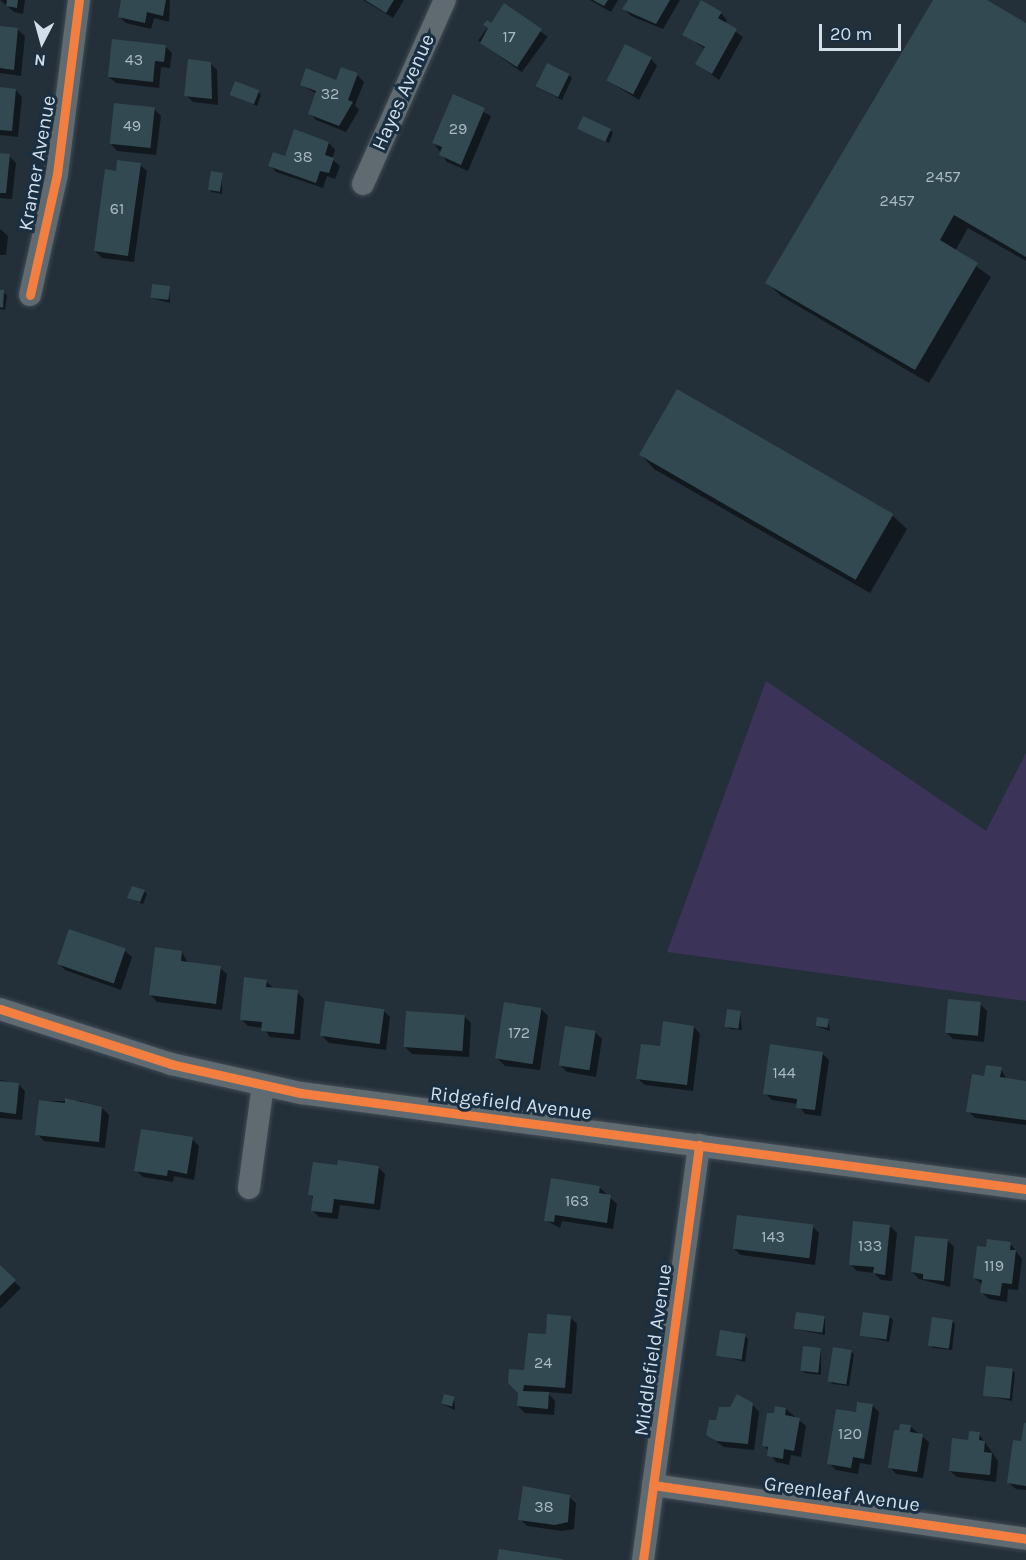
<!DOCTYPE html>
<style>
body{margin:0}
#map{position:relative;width:1026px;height:1560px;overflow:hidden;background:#232f39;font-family:Karla,sans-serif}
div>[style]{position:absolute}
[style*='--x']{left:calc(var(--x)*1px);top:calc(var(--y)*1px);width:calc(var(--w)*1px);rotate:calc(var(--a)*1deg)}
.green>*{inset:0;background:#3c3358}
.shadow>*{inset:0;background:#0007;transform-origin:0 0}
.building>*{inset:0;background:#324952;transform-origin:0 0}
.roads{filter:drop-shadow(0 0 2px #414b54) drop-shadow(0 0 2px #414b54)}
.minor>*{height:22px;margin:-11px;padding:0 11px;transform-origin:11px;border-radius:11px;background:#606a71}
.cycleway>*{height:9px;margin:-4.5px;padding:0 4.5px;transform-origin:4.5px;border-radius:4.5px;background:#f27e40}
span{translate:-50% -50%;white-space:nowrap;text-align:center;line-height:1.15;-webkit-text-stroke:6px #1a3042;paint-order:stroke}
.number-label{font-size:16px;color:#aabac5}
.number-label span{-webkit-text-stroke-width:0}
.street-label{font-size:20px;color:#d2dfeb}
.north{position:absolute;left:12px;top:12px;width:60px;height:60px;-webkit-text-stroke:4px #1a3042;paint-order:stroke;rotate:186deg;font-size:16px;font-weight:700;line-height:24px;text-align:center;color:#d2dfeb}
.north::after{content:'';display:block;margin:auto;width:21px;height:27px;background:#d2dfeb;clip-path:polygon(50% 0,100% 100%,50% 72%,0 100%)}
.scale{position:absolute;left:819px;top:24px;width:82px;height:27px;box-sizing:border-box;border:3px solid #d2dfeb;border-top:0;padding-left:8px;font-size:18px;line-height:21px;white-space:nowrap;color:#d2dfeb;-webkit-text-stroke:4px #1a3042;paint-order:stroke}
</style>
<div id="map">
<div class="green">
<div style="clip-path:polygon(766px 681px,986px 831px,1026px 753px,1026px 1001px,667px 952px)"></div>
</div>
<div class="shadow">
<div style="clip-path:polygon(0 0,25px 0,23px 14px,14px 12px)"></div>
<div style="clip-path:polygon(123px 0,170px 0,169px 22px,154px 18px,151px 29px,126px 23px,120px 17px)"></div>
<div style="clip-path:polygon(363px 0,404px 0,393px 18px)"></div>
<div style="clip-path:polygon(590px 0,618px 0,611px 12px)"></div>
<div style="clip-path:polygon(630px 0,680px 0,663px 29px,631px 16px,624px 9px)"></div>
<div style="clip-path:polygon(934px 0,984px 0,1026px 25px,1026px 261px,968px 228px,955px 251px,991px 277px,929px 383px,781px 296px,767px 282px)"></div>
<div style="left:504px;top:5px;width:54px;height:44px;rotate:36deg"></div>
<div style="clip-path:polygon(721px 13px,727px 20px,725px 24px,743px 37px,719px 80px,697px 64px,705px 49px,684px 34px)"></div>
<div style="clip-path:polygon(0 28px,18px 30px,25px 36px,21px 76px,0 73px)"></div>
<div style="clip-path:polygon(165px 46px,172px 53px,170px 68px,161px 67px,159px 88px,116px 83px,109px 77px)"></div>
<div style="clip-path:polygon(651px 59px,657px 66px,639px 100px,607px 80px)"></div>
<div style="clip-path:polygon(210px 63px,217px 70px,218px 105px,193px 102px,186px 95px)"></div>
<div style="clip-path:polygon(357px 75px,364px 82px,355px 105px,359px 110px,346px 132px,316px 120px,310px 113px,317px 94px,302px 85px,337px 81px)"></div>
<div style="clip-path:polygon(569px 75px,572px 78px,562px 100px,537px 87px)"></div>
<div style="clip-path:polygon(0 88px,16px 90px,22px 97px,18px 137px,0 135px)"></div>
<div style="clip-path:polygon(258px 92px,261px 95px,257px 106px,232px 94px)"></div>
<div style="clip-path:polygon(454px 96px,491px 116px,468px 171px,447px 162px,434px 143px)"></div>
<div style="clip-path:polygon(154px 109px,161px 116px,156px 155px,117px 151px,111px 144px)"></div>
<div style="clip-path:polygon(579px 128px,610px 130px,613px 133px,609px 143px)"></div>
<div style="clip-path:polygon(329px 143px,335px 150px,332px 159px,340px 166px,335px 179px,327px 176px,323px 188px,276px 172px,270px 165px)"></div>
<div style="clip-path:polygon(0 155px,9px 156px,16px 163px,12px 199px,0 198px)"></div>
<div style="clip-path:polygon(140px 165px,147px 171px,134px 262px,102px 258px,95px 251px,117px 172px)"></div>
<div style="clip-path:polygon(222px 175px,222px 194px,212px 192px,209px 189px)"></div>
<div style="clip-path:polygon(0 229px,8px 236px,6px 255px,0 255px)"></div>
<div style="clip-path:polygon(169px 288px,170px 303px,151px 298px)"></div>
<div style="clip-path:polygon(0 291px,7px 295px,5px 310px,0 309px)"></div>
<div style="clip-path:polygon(677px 391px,893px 516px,907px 529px,870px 593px,654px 469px,641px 455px)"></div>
<div style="clip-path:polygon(144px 891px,147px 894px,143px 904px,129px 898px)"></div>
<div style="clip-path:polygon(125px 951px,132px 957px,121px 990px,65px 970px,58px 963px)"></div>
<div style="clip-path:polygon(182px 952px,188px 963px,220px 968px,227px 974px,222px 1010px,157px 1002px,151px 995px)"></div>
<div style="clip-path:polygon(266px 981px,273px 988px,297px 992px,304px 999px,300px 1040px,270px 1037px,263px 1028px,248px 1026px,241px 1019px)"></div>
<div style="clip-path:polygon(980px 1004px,987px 1011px,984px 1042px,953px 1039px,946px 1032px)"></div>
<div style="clip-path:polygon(541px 1009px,548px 1016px,540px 1070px,505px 1066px,498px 1059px)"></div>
<div style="clip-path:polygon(383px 1010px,390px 1017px,386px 1050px,329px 1043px,322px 1036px)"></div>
<div style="clip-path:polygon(740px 1012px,742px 1030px,730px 1029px,727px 1026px)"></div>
<div style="clip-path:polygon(464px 1016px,471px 1023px,469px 1057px,412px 1054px,405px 1047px)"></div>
<div style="clip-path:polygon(828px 1020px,830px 1031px,816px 1026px)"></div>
<div style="clip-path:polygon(694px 1027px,700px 1034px,693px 1091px,645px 1085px,638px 1079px,662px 1048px)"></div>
<div style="clip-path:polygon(595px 1032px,602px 1039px,596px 1077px,567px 1072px,560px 1065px)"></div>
<div style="clip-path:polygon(822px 1053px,829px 1060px,821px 1116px,805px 1114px,798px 1104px,772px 1100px,765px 1093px)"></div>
<div style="clip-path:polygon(1001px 1069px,1007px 1080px,1026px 1082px,1026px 1125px,975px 1118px,968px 1111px,986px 1077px)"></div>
<div style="clip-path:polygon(0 1080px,18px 1084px,25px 1091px,22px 1120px,0 1118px)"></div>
<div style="clip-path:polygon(40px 1101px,82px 1101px,88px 1107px,102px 1108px,109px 1115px,105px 1148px,44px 1141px,37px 1134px)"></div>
<div style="clip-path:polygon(192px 1139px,199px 1146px,194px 1180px,174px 1176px,173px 1182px,143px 1177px,136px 1170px)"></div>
<div style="clip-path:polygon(338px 1167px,378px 1167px,385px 1174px,380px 1210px,340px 1205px,338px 1219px,319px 1217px,312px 1210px,314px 1199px,310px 1195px)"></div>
<div style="clip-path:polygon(599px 1187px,617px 1204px,613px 1229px,562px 1221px,560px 1228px,545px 1220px)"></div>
<div style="clip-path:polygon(812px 1226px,819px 1233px,815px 1265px,741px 1255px,734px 1249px)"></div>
<div style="clip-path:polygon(890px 1226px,897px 1233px,892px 1281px,881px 1280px,874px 1273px,857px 1271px,850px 1264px)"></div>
<div style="clip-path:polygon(947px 1240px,954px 1247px,950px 1287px,919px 1279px,912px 1272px)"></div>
<div style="clip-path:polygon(1010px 1243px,1022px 1259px,1018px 1290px,1008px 1289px,1007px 1302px,989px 1299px,982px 1293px,983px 1285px,974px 1278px,988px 1249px)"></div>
<div style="clip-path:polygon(0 1267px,21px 1288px,0 1309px)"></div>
<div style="clip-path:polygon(570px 1317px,577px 1324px,572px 1394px,547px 1392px,555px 1401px,554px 1415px,525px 1413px,518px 1406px,526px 1372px,547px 1336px)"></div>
<div style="clip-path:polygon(890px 1317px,893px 1320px,889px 1342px,861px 1335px)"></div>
<div style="clip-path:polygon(825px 1318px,825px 1335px,796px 1329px)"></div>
<div style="clip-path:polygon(952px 1321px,955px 1324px,952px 1350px,933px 1348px,930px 1345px)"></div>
<div style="clip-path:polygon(745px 1336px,748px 1339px,745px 1362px,718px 1355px)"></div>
<div style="clip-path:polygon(821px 1349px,821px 1375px,805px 1373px,801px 1370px)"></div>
<div style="clip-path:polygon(851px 1351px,854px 1354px,849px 1386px,833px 1384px,830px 1381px)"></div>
<div style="clip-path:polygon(1012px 1370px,1015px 1373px,1012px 1401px,984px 1395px)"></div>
<div style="clip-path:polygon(454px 1398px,455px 1410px,442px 1404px)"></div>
<div style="clip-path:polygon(752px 1404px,759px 1412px,754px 1450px,724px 1447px,707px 1435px,717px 1421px)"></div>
<div style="clip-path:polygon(872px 1405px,879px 1412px,871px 1465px,860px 1463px,858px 1474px,836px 1470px,829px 1463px,857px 1413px)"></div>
<div style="clip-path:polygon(786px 1409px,806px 1426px,801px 1457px,791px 1455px,789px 1465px,776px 1462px,764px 1445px,775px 1415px)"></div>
<div style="clip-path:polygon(902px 1425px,911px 1427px,929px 1442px,923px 1478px,896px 1474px,890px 1467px)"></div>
<div style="clip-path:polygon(1026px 1425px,1026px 1490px,1016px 1489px,1009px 1483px)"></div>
<div style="clip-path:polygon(979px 1434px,998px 1461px,996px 1482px,957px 1477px,950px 1471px,969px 1441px)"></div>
<div style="clip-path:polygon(569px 1497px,576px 1503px,574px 1529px,562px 1531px,527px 1526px,520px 1519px)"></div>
</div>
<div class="building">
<div style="clip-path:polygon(7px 0,18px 0,17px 8px,6px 6px)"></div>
<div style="clip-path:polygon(121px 0,166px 0,163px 16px,147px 12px,145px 23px,118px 17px)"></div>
<div style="clip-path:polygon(365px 0,394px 0,386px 13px)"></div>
<div style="clip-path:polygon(593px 0,608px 0,604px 6px)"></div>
<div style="clip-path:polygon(628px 0,670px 0,656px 24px,622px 9px)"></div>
<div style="clip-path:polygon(701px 0,722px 12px,718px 18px,737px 29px,712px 74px,695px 64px,705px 47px,682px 35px)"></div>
<div style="clip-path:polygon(933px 0,987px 0,1026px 23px,1026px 257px,954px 215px,940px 240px,978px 263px,915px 370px,765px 283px)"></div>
<div style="clip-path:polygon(504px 3px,542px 29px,517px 67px,480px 43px,488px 28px,483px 25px,487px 20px,491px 23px)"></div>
<div style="clip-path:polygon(0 26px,18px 28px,14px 70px,0 68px)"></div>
<div style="clip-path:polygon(112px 39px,166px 45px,164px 62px,155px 61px,153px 82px,108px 77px)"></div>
<div style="left:625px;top:44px;width:30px;height:41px;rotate:27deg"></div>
<div style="clip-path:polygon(188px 59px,211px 62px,212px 99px,184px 96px)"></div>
<div style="left:547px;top:63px;width:25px;height:26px;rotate:26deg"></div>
<div style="clip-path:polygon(341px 67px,358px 73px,348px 100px,353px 102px,339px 126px,308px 114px,316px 91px,300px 85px,306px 68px,336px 80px)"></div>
<div style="left:235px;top:81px;width:26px;height:15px;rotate:21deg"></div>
<div style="clip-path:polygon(0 87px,16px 89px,12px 131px,0 130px)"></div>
<div style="clip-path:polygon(453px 94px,485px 108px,461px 165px,439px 155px,442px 147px,432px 143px)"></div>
<div style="left:114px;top:103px;width:41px;height:41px;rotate:6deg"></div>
<div style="left:583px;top:116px;width:31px;height:14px;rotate:25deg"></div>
<div style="clip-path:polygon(294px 129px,329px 142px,325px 155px,334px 158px,329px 173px,320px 171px,316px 183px,268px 166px,273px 152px,285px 156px)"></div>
<div style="clip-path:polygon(0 153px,10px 154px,6px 193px,0 193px)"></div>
<div style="clip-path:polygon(117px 160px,141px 163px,128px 256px,94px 251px,105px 169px,116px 171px)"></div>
<div style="left:211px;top:171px;width:12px;height:19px;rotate:9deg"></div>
<div style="left:152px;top:284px;width:18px;height:14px;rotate:6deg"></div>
<div style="clip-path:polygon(0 290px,4px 290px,3px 308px,0 307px)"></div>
<div style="left:677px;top:389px;width:250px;height:76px;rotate:30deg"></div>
<div style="clip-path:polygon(132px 886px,145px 890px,140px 902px,127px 898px)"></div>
<div style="left:69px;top:929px;width:60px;height:37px;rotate:19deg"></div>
<div style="clip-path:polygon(155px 947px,182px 951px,181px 961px,221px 966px,216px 1004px,149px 995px)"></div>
<div style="clip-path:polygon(244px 977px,267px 980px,266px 987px,298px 990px,294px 1034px,261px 1031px,262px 1022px,240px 1020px)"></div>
<div style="left:948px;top:999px;width:33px;height:34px;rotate:5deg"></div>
<div style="left:325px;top:1001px;width:60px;height:35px;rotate:8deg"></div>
<div style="left:504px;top:1002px;width:38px;height:57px;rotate:9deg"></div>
<div style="left:727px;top:1009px;width:14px;height:18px;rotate:8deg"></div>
<div style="left:406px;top:1011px;width:59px;height:36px;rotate:4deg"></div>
<div style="left:817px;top:1017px;width:12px;height:9px;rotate:9deg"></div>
<div style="clip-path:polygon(663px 1021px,694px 1026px,687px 1085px,636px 1079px,641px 1044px,660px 1046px)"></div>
<div style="left:565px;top:1026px;width:31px;height:40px;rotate:9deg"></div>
<div style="clip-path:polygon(770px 1044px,823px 1052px,815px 1110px,796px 1108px,797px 1099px,763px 1094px)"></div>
<div style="clip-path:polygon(986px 1065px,1002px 1067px,1000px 1077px,1026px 1081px,1026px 1120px,966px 1112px,972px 1074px,984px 1076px)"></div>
<div style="clip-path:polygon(0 1081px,19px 1083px,16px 1114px,0 1112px)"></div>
<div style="clip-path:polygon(65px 1098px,102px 1107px,99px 1142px,35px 1135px,39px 1100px,65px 1103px)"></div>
<div style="clip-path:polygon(141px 1129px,193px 1137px,187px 1174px,168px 1170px,167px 1176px,134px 1171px)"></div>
<div style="clip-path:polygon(338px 1160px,379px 1166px,374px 1204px,334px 1199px,332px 1213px,311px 1211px,313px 1196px,308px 1195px,313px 1162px,337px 1165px)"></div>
<div style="clip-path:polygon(551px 1178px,600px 1186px,599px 1193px,611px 1195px,607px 1223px,555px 1215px,554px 1222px,544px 1221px)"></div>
<div style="left:737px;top:1215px;width:77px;height:34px;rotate:7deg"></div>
<div style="clip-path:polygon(853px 1221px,890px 1225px,885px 1275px,873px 1273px,874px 1267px,849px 1265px)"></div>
<div style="clip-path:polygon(915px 1236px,948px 1239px,944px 1281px,923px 1279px,923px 1274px,911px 1272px)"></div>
<div style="clip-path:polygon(987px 1239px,1011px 1242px,1010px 1250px,1016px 1250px,1012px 1284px,1002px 1283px,1000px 1296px,980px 1293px,982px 1280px,973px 1278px,977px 1246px,986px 1247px)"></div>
<div style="clip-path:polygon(0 1265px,16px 1280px,0 1296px)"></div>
<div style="left:796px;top:1312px;width:29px;height:17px;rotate:8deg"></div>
<div style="left:863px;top:1312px;width:27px;height:24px;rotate:8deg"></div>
<div style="clip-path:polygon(547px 1314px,571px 1316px,565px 1388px,524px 1385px,523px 1391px,549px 1392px,548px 1409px,517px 1406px,518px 1393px,508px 1383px,509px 1369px,524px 1370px,528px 1333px,546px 1334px)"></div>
<div style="left:932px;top:1317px;width:21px;height:29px;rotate:8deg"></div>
<div style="left:720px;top:1330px;width:26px;height:26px;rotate:9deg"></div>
<div style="left:803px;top:1346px;width:18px;height:25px;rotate:6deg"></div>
<div style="left:833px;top:1347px;width:19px;height:35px;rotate:9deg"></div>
<div style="left:986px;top:1366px;width:27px;height:30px;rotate:6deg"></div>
<div style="left:444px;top:1394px;width:11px;height:10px;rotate:15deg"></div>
<div style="clip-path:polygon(737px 1394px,753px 1403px,748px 1444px,716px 1441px,706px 1435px,709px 1420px,716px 1420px,719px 1407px,730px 1407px)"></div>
<div style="clip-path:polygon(857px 1402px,873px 1404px,864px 1459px,853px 1457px,851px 1468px,827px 1464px,836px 1409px,856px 1412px)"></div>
<div style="clip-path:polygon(775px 1406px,786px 1408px,785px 1415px,800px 1418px,794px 1451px,784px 1449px,783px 1459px,767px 1456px,768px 1447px,762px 1446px,767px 1413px,774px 1413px)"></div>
<div style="clip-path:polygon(1024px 1423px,1026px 1423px,1026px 1486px,1007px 1483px,1013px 1440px,1021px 1441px)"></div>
<div style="clip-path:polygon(900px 1424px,911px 1425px,910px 1432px,923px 1434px,917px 1472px,888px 1468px,894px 1430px,899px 1430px)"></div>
<div style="clip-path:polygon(969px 1431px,980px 1432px,979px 1440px,985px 1441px,984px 1452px,992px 1453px,990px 1475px,949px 1471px,952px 1438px,968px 1440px)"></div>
<div style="clip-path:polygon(523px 1486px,570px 1495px,568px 1522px,555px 1525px,518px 1520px)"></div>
<div style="clip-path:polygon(499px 1549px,563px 1559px,563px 1560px,497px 1560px)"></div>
</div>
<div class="roads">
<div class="minor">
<div style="--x:363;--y:184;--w:201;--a:-66"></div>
<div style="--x:30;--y:295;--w:124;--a:-77.4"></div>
<div style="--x:57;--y:174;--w:175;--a:-82.8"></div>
<div style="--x:0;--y:1009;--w:180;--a:17.8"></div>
<div style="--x:171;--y:1064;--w:133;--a:12.6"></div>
<div style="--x:301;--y:1093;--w:731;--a:7.54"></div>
<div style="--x:249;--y:1188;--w:104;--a:-82.3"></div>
<div style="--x:653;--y:1485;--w:377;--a:8.2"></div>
<div style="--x:643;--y:1560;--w:419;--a:-82.3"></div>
</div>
</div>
<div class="cycleway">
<div style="--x:30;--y:295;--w:124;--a:-77.4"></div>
<div style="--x:57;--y:174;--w:175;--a:-82.8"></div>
<div style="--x:0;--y:1009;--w:180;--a:17.8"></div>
<div style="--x:171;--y:1064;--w:133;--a:12.6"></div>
<div style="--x:301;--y:1093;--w:731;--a:7.54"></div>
<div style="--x:653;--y:1485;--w:377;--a:8.2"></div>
<div style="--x:643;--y:1560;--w:419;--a:-82.3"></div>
</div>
<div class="number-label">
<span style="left:509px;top:37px">17</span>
<span style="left:134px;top:60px">43</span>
<span style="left:330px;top:94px">32</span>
<span style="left:132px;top:126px">49</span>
<span style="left:458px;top:129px">29</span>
<span style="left:303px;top:157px">38</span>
<span style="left:943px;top:177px">2457</span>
<span style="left:897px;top:201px">2457</span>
<span style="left:117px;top:209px">61</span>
<span style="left:519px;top:1033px">172</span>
<span style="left:784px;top:1073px">144</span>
<span style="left:577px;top:1201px">163</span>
<span style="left:773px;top:1237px">143</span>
<span style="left:870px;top:1246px">133</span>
<span style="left:994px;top:1266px">119</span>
<span style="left:543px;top:1363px">24</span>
<span style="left:850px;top:1434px">120</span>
<span style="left:544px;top:1507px">38</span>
</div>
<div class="street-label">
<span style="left:403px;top:92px;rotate:-66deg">Hayes Avenue</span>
<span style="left:37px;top:163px;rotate:-80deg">Kramer Avenue</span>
<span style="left:511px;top:1103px;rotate:7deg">Ridgefield Avenue</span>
<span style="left:653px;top:1350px;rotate:-82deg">Middlefield Avenue</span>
<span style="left:842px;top:1494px;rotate:8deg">Greenleaf Avenue</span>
</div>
<div class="north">N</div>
<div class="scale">20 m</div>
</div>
